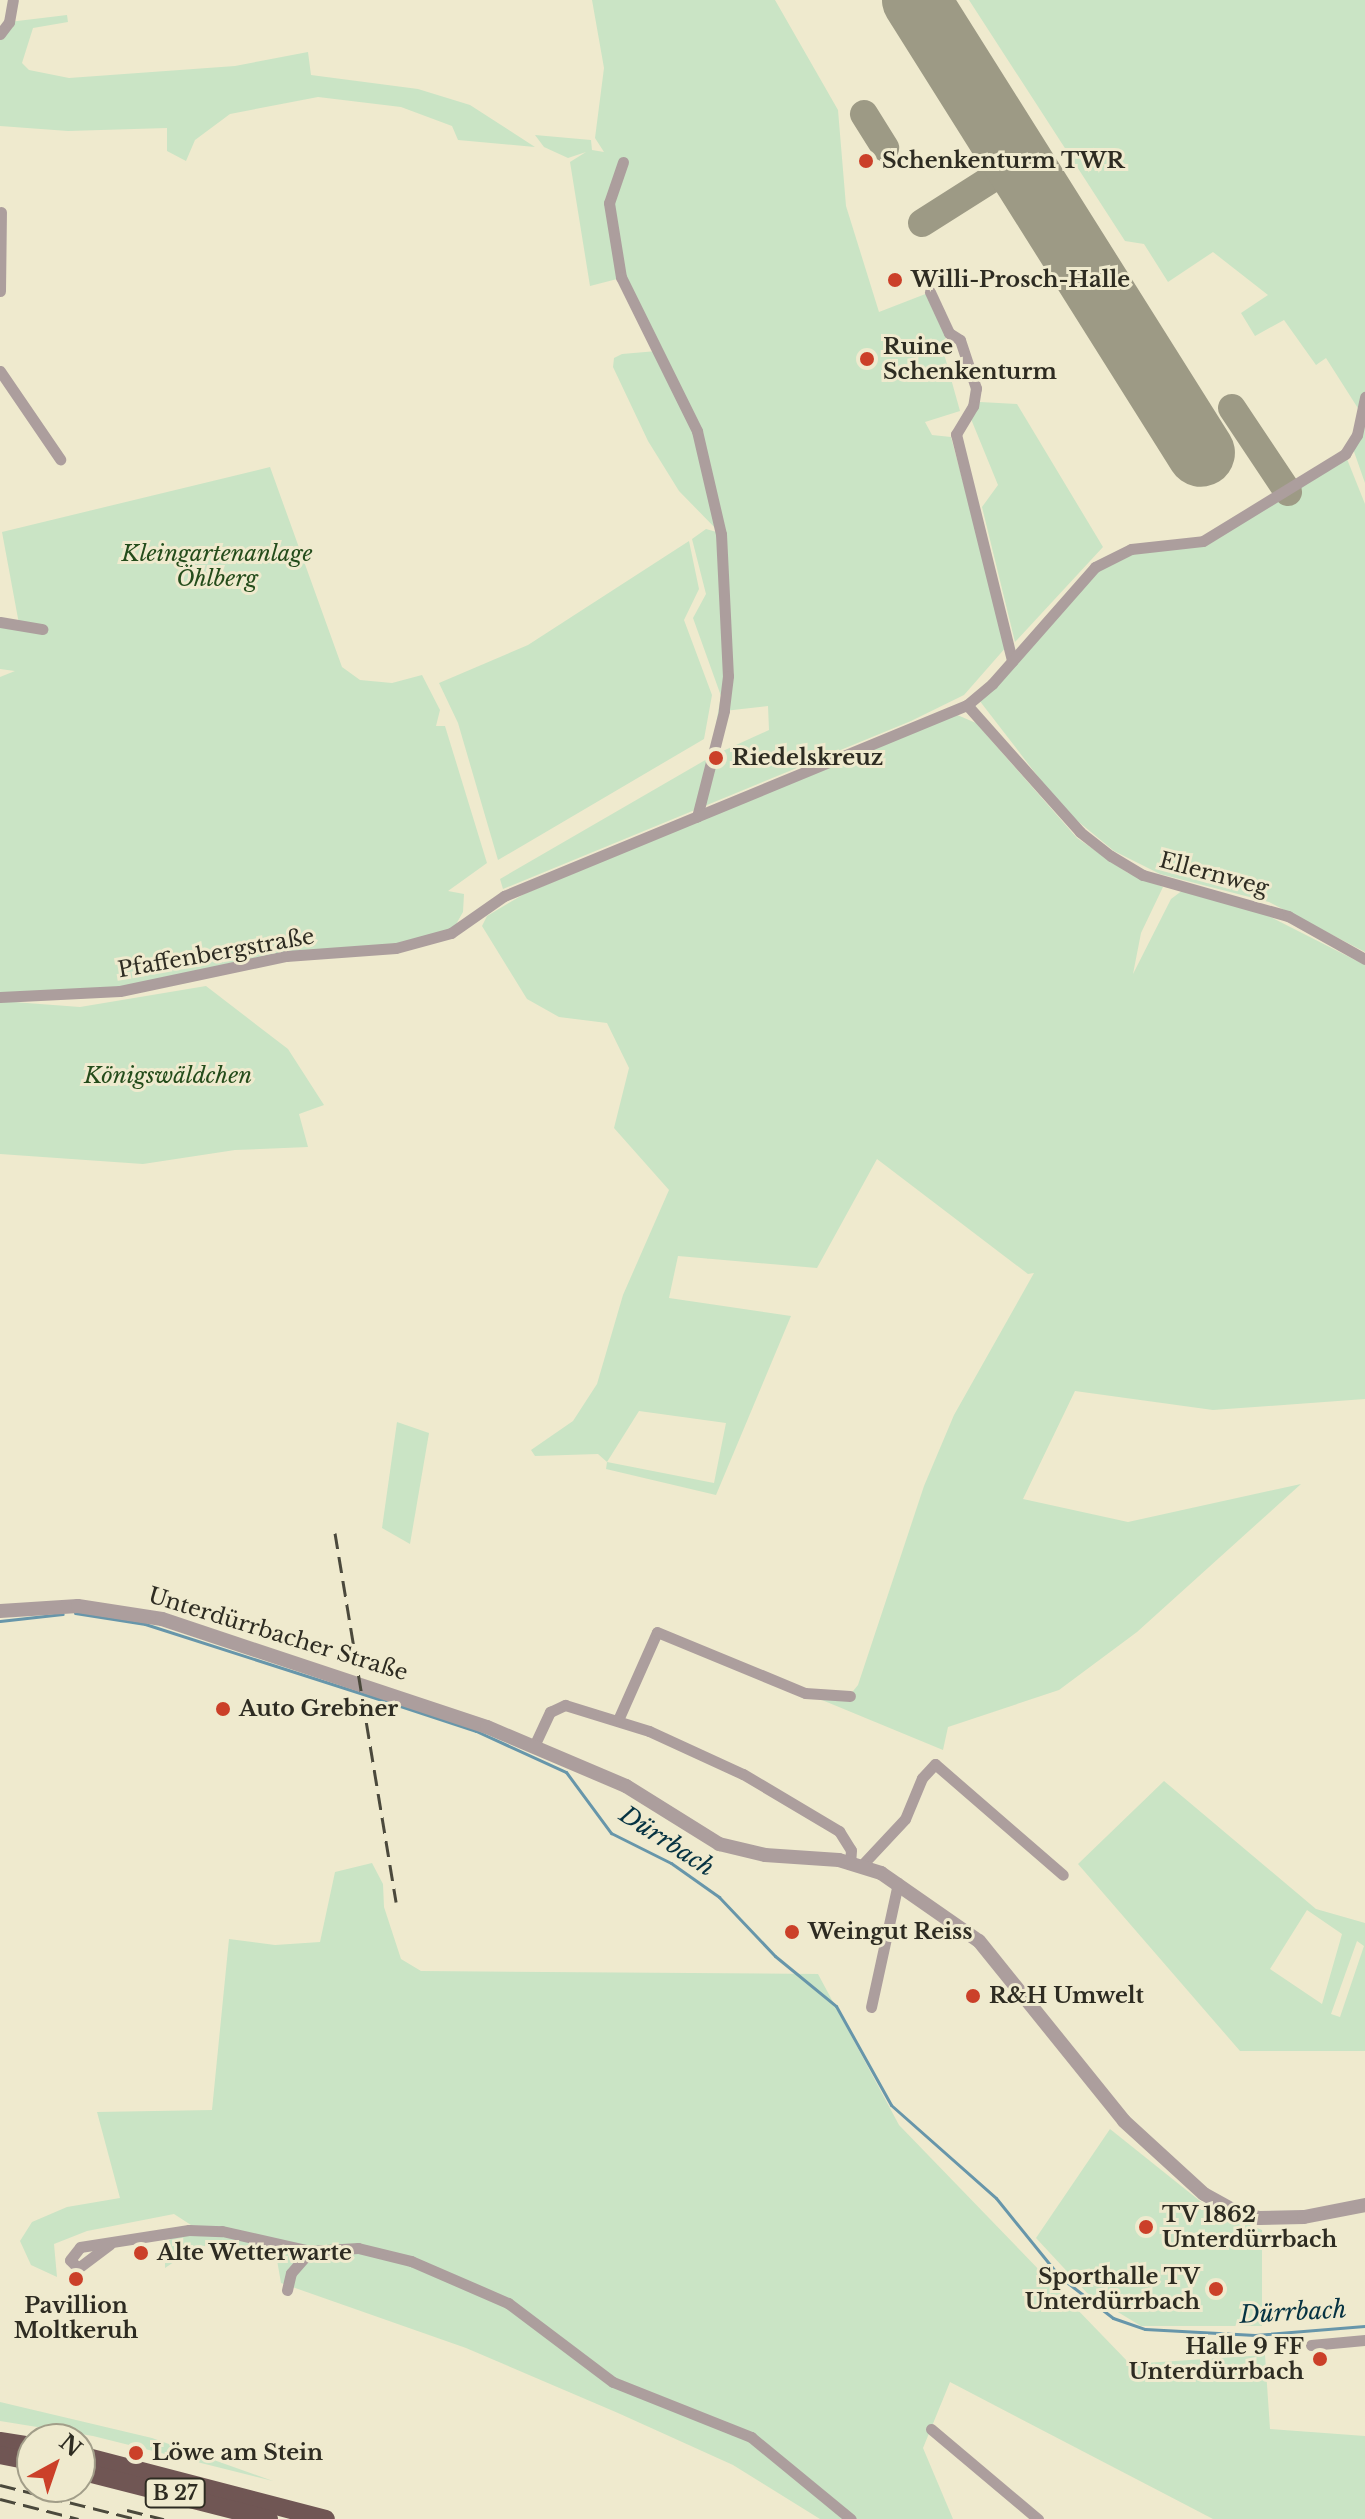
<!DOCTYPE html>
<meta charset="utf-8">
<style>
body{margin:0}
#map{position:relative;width:1365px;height:2519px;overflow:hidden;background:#efeace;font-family:"Libre Baskerville",serif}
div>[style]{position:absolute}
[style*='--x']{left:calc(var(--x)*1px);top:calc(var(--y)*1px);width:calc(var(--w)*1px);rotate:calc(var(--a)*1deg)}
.green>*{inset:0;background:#cae4c5}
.stream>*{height:3px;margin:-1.5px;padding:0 1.5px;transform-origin:1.5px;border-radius:1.5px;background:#6796aa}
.taxiway>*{height:28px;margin:-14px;padding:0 14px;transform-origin:14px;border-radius:14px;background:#9d9a85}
.runway>*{height:68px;margin:-34px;padding:0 34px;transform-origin:34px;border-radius:34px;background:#9d9a85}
.minor>*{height:11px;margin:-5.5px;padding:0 5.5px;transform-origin:5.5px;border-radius:5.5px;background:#ac9e9d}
.tertiary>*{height:14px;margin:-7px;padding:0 7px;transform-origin:7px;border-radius:7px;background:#ac9e9d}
.trunk>*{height:18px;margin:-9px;padding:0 9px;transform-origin:9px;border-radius:9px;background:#705654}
.rail>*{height:3px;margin-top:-1.5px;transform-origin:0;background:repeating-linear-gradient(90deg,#4b493c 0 16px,transparent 0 24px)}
.dots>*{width:22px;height:22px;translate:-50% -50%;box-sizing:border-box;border:4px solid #efeace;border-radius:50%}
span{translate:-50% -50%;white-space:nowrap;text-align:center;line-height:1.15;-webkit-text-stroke:6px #efeace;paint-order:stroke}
.shield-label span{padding:2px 6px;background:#efeace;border:2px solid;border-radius:6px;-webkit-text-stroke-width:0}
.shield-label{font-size:20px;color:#2e2c22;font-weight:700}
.poi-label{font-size:22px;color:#2e2c22;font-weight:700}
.left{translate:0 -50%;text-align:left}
.right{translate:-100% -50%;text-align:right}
.park-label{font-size:22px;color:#244c1b;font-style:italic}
.street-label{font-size:22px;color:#2e2c22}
.water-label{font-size:24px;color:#063342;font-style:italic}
.north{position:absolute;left:16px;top:2423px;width:80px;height:80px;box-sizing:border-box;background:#efeace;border:2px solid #a29e89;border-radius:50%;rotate:40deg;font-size:22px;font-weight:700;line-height:32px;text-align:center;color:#2e2c22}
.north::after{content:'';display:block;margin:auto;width:28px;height:36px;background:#cb4029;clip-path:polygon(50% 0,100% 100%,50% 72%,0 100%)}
</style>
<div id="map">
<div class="green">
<div style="clip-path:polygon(592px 0,775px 0,838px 110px,846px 206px,879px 312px,928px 293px,942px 326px,946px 338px,941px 343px,960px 411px,925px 422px,932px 435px,951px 437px,1007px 646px,964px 695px,911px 721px,503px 889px,500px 879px,714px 755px,769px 730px,768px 706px,724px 711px,716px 724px,721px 696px,693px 618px,706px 594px,692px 539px,706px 529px,720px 533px,679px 491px,648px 441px,613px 367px,614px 358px,622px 354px,657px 351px,621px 278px,590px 286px,570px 162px,586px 152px,568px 158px,544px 147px,535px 135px,591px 140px,592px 150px,604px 152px,595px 138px,604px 68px)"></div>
<div style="clip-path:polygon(969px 0,1365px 0,1365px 483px,1352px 446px,1361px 413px,1326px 358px,1316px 365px,1284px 320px,1255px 336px,1241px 313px,1268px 295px,1213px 252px,1168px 282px,1144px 244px,1125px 241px)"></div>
<div style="clip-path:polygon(67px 15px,68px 22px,33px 28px,22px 63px,29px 70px,69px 78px,235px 66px,308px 52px,311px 75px,418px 89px,470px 105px,535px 147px,458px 140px,452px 126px,401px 107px,318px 97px,230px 114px,195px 140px,186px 161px,167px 151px,167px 128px,68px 131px,0 126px,0 34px,9px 22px)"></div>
<div style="clip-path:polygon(980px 402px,1017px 404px,1103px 547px,1015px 642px,982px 507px,998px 485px,971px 419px)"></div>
<div style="clip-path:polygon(1345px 454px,1365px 504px,1365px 952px,1269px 902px,1160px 874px,1114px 851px,1063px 809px,979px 700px,1103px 565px,1131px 549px,1203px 541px)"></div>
<div style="clip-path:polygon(270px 467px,342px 667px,360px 680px,392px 683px,422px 675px,440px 710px,436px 726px,445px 726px,487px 863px,448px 891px,464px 894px,463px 912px,451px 933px,422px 943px,286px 956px,120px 991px,0 997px,0 677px,15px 671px,0 669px,0 622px,19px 624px,2px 532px)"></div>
<div style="clip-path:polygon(689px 541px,699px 589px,684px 620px,712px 695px,704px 739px,498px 860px,458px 723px,439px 683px,528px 645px)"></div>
<div style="clip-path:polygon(evenodd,955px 714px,976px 723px,1077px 838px,1128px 873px,1163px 887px,1141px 933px,1133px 974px,1171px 899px,1183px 890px,1253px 908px,1365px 965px,1365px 1399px,1213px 1410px,1075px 1391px,1023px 1499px,1128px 1522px,1301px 1484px,1137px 1632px,1059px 1690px,948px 1727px,943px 1750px,805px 1693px,849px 1696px,858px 1685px,924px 1486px,954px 1415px,1034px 1273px,1028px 1274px,877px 1159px,817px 1268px,678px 1256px,669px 1298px,791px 1316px,716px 1495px,606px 1469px,607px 1462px,598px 1454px,535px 1456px,531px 1450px,573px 1421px,597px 1384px,623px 1295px,669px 1190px,614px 1128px,629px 1068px,607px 1023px,559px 1017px,527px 999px,482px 926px,487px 916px,524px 894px,955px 714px,639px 1411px,726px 1423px,714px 1483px,607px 1462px,639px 1411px)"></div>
<div style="clip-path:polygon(206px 986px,288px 1049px,324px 1105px,299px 1114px,308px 1147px,235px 1150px,143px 1164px,0 1154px,0 1001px,80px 1007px)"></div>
<div style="clip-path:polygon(397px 1422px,429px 1433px,410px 1544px,382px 1528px)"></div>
<div style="clip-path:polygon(evenodd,1164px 1781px,1316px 1909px,1365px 1923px,1365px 2051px,1240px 2051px,1078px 1864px,1164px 1781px,1307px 1910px,1342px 1934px,1322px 2004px,1270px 1969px,1307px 1910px,1164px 1781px,1357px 1941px,1364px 1946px,1340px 2017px,1331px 2014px,1357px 1941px)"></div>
<div style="clip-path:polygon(372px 1863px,383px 1884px,384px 1907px,401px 1959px,421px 1971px,818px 1974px,899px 2125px,1130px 2364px,1265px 2355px,1270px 2429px,1365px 2436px,1365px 2519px,1213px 2519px,950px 2382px,923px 2448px,953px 2519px,820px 2519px,733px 2465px,618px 2413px,466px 2348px,281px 2283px,277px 2260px,199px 2245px,165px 2268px,165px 2243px,191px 2225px,174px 2214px,87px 2231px,54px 2244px,57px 2277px,31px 2265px,20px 2241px,32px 2222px,67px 2207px,120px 2198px,97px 2112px,212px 2110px,229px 1939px,275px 1945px,320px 1942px,335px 1872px)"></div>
<div style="clip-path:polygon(1110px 2129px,1210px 2209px,1262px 2230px,1262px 2326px,1141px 2326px,1088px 2294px,1036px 2238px)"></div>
<div style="clip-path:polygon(0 2402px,152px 2438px,273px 2481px,93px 2436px,0 2421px)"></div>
</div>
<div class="stream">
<div style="--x:75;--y:1613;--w:71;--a:8.9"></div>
<div style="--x:145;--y:1624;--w:252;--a:17.8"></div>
<div style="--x:385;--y:1701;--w:96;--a:18.2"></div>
<div style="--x:476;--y:1731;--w:99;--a:24.5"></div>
<div style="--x:566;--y:1772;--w:76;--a:53.6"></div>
<div style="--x:611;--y:1833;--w:67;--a:26.6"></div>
<div style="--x:671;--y:1863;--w:59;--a:35.3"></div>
<div style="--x:719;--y:1897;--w:81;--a:46.5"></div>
<div style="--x:775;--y:1956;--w:79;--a:39.3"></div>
<div style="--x:836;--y:2006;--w:113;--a:60.9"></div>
<div style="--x:891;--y:2105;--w:140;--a:41.5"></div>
<div style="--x:996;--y:2198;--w:102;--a:51"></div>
<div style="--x:1060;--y:2277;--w:67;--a:37.7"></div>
<div style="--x:1113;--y:2318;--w:34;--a:19"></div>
<div style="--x:1145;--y:2329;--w:110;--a:3.1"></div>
<div style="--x:1255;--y:2335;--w:110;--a:-4.7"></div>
<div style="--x:0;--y:1621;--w:63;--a:-6.3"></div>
</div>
<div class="taxiway">
<div style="--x:864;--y:114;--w:40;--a:58"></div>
<div style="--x:922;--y:223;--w:114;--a:-32.4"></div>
<div style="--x:1232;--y:408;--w:101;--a:56.3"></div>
<div style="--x:1177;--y:415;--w:17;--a:-31"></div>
</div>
<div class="runway">
<div style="--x:916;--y:0;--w:535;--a:57.82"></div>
</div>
<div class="minor">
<div style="--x:0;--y:34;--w:15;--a:-53"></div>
<div style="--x:9;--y:22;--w:22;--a:-80"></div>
<div style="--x:623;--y:162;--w:43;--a:108.9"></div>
<div style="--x:609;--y:203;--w:75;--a:80.8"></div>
<div style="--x:621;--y:277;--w:172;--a:63.7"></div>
<div style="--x:697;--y:431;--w:106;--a:76.9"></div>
<div style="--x:721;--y:534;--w:142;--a:87.2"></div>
<div style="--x:728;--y:676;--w:35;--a:97"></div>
<div style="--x:724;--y:711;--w:109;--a:104.3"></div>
<div style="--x:0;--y:291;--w:79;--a:-89.3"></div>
<div style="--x:930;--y:292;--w:45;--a:65.1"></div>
<div style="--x:949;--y:333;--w:13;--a:32"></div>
<div style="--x:960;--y:340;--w:51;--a:71.6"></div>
<div style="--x:976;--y:388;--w:18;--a:99"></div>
<div style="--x:973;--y:406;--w:33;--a:121"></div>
<div style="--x:956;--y:434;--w:234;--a:76.1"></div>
<div style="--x:0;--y:371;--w:107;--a:55.7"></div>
<div style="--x:0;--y:622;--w:43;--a:9.5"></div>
<div style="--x:967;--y:705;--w:170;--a:48.3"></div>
<div style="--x:1080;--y:832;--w:39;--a:38"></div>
<div style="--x:1111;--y:856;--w:37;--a:31"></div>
<div style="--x:1143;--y:875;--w:151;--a:15.8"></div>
<div style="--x:1288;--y:916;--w:88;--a:29.2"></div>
<div style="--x:0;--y:997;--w:120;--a:-2.9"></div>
<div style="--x:120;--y:991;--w:170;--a:-11.9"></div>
<div style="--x:286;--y:956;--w:110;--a:-4.2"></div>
<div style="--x:396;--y:948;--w:57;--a:-15.3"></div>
<div style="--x:451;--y:933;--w:65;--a:-34.9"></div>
<div style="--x:504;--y:896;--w:501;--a:-22.42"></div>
<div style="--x:967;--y:705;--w:33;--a:-40"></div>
<div style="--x:992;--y:684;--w:156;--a:-48.6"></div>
<div style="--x:1095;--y:567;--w:40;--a:-26.6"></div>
<div style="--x:1131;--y:549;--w:72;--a:-6.3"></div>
<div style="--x:1203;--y:541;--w:167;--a:-31.5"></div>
<div style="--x:1345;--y:454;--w:22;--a:-58"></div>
<div style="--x:1357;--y:435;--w:39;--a:-78"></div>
<div style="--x:618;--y:1720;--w:96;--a:-66.1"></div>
<div style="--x:657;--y:1632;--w:160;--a:22.4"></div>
<div style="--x:805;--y:1693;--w:45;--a:3.8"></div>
<div style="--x:534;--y:1746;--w:38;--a:-65"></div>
<div style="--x:550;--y:1712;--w:17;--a:-25"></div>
<div style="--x:565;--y:1705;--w:88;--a:17.2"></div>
<div style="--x:649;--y:1731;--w:103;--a:24.6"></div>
<div style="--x:743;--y:1774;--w:112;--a:30.7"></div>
<div style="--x:839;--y:1831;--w:22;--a:58"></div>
<div style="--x:851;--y:1850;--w:13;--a:94"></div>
<div style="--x:861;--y:1866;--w:64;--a:-46.9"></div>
<div style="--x:905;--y:1819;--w:44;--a:-67.5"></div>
<div style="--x:922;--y:1778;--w:19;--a:-47"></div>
<div style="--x:935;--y:1764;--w:169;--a:40.9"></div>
<div style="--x:871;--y:2007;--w:127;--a:-77.7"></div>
<div style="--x:110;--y:2244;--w:40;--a:143"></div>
<div style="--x:78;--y:2268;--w:11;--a:-135"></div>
<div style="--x:70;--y:2260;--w:16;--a:-52"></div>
<div style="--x:80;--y:2247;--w:110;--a:-8.9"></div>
<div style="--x:189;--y:2230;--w:33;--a:2"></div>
<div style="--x:222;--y:2231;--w:90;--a:12.8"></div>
<div style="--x:310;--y:2251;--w:48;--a:-3.6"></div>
<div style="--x:358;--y:2248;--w:55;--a:13.8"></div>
<div style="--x:411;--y:2261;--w:106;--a:23.4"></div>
<div style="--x:508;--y:2303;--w:131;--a:37"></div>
<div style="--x:613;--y:2382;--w:149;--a:21.7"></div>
<div style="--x:751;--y:2437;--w:129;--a:39.4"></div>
<div style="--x:287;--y:2290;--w:17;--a:-77"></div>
<div style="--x:291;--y:2273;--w:29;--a:-49"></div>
<div style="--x:1311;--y:2345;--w:54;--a:-5.3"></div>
<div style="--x:931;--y:2429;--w:140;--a:40.1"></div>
</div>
<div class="tertiary">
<div style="--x:0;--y:1611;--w:78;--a:-3.7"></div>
<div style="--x:78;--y:1606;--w:85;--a:8.8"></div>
<div style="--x:162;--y:1619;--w:342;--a:18.4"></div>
<div style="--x:487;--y:1727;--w:151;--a:23"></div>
<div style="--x:626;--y:1786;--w:110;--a:31.9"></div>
<div style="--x:719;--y:1844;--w:47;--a:13.4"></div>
<div style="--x:765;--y:1855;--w:74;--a:3.9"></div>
<div style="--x:839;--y:1860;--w:44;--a:17.2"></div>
<div style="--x:881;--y:1873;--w:119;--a:34.8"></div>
<div style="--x:979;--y:1941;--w:231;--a:51.1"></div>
<div style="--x:1124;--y:2121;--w:108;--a:42.4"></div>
<div style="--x:1204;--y:2194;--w:41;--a:29.1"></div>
<div style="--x:1240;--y:2214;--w:19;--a:12"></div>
<div style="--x:1259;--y:2218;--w:45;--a:-1.3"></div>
<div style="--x:1304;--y:2217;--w:62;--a:-11.1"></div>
</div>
<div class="trunk">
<div style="--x:0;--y:2441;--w:32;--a:9"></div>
<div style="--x:0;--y:2455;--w:33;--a:11"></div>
<div style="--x:80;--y:2455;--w:254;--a:14.6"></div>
<div style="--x:80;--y:2471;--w:195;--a:14.3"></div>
</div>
<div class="rail">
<div style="--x:335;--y:1533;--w:374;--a:80.6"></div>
<div style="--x:0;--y:2485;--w:140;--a:14"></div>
<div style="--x:0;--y:2499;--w:81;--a:14.2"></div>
<div style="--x:127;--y:2510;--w:38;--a:14"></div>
</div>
<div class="dots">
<div style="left:866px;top:161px;background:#cb4029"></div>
<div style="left:895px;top:280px;background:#cb4029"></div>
<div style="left:867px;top:359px;background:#cb4029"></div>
<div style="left:716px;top:758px;background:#cb4029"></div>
<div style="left:223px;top:1709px;background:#cb4029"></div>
<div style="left:792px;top:1932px;background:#cb4029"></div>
<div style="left:973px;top:1996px;background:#cb4029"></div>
<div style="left:1146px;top:2227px;background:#cb4029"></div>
<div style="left:141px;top:2253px;background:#cb4029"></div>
<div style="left:76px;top:2279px;background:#cb4029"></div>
<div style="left:1216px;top:2289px;background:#cb4029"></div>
<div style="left:1320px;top:2359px;background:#cb4029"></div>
<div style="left:136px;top:2453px;background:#cb4029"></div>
</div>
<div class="shield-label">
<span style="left:175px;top:2493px">B 27</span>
</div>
<div class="poi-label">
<span class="left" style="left:882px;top:161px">Schenkenturm TWR</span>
<span class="left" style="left:911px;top:280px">Willi-Prosch-Halle</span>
<span class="left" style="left:883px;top:359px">Ruine<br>Schenkenturm</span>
<span class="left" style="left:732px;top:758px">Riedelskreuz</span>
<span class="left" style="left:239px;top:1709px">Auto Grebner</span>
<span class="left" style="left:808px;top:1932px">Weingut Reiss</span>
<span class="left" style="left:989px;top:1996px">R&amp;H Umwelt</span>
<span class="left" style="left:1162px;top:2227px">TV 1862<br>Unterdürrbach</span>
<span class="left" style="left:157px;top:2253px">Alte Wetterwarte</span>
<span class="right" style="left:1200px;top:2289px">Sporthalle TV<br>Unterdürrbach</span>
<span style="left:76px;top:2318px">Pavillion<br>Moltkeruh</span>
<span class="right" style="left:1304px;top:2359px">Halle 9 FF<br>Unterdürrbach</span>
<span class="left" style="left:152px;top:2453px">Löwe am Stein</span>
</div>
<div class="park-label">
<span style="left:217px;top:566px">Kleingartenanlage<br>Öhlberg</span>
<span style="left:168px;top:1076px">Königswäldchen</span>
</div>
<div class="street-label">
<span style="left:1214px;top:874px;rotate:15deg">Ellernweg</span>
<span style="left:216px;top:953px;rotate:-10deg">Pfaffenbergstraße</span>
<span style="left:278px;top:1634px;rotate:17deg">Unterdürrbacher Straße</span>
</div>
<div class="water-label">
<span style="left:667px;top:1841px;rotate:33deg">Dürrbach</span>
<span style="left:1293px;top:2312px;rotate:-3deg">Dürrbach</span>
</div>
<div class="north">N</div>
</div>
